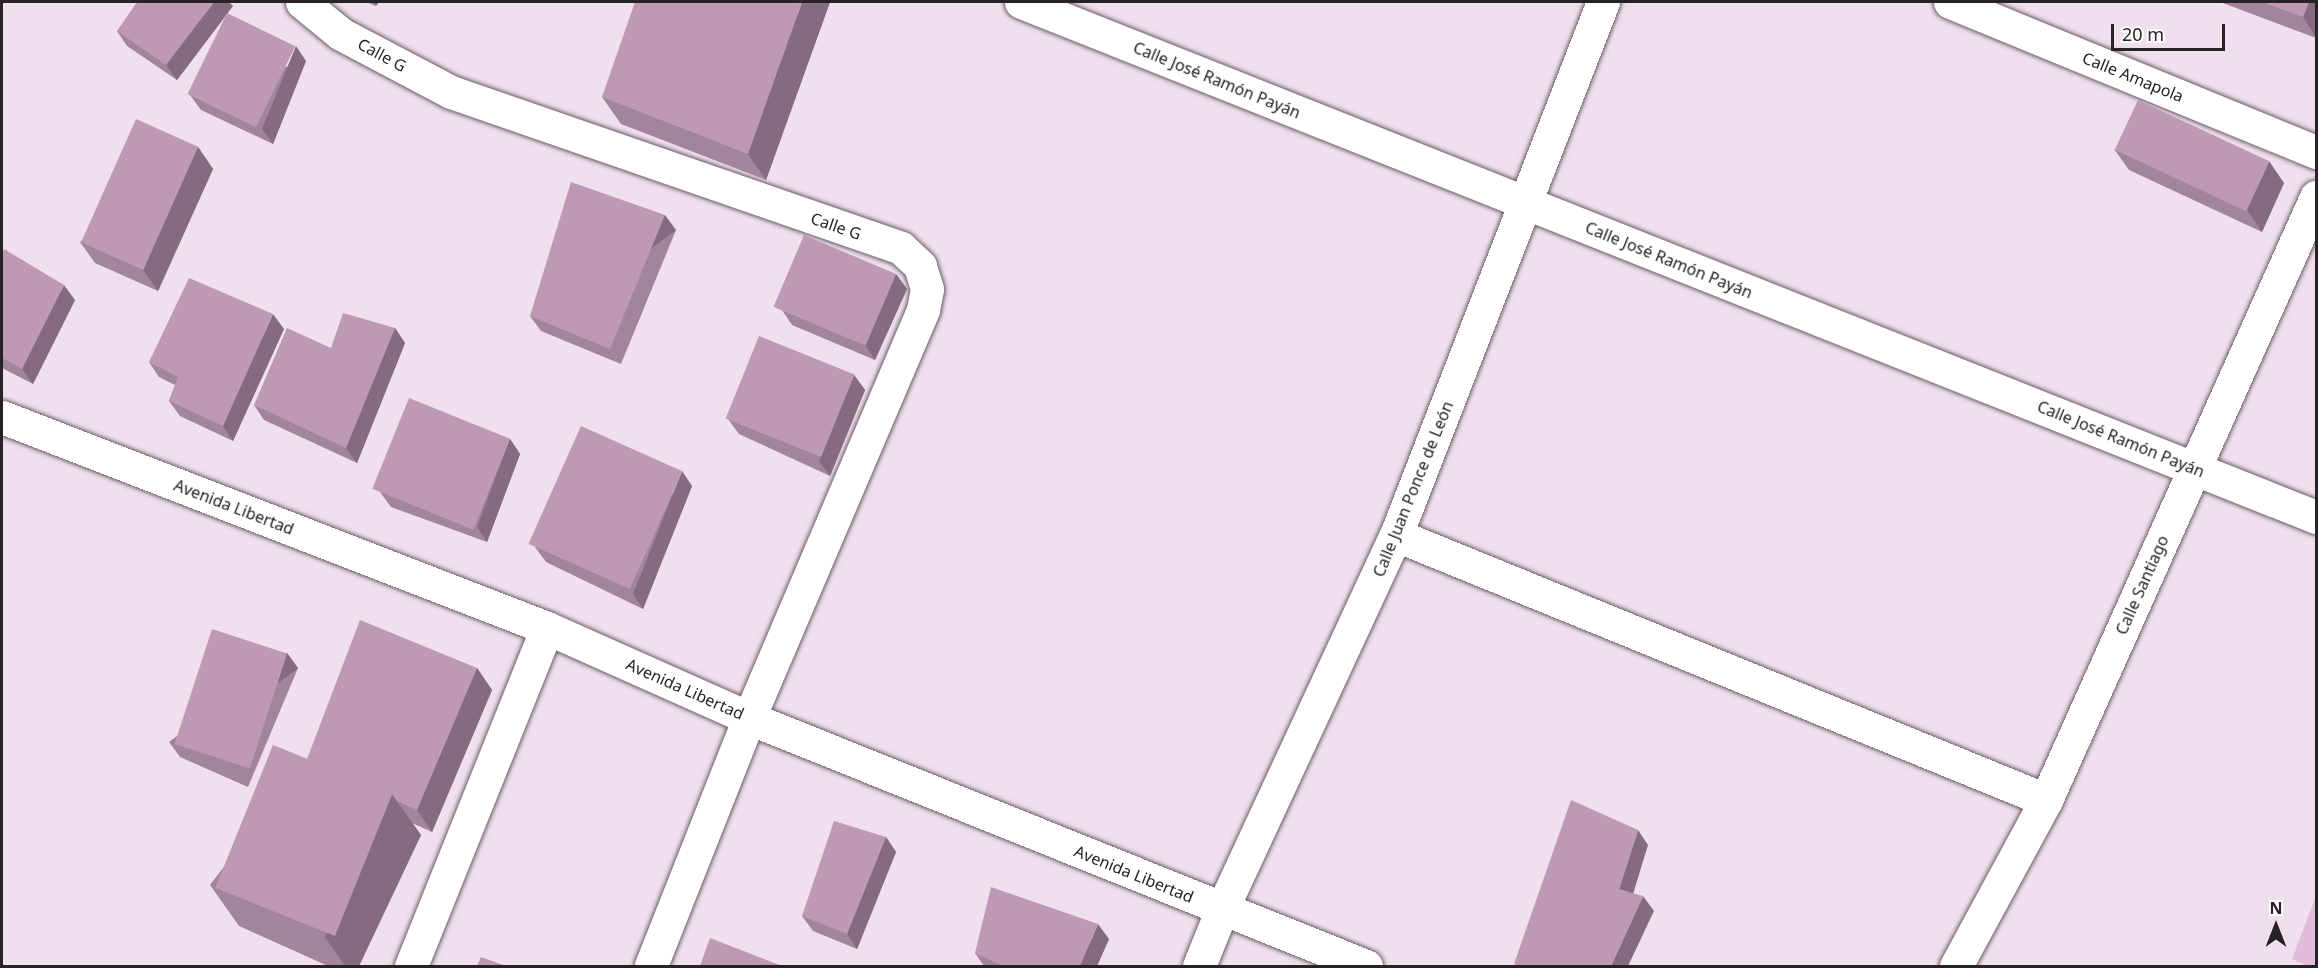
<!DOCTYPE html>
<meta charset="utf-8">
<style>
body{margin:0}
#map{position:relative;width:2318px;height:968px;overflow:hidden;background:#f0dfec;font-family:"Noto Sans",sans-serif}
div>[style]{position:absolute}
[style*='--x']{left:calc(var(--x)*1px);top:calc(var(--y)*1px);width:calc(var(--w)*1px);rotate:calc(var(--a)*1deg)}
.green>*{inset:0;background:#e2bddb}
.roads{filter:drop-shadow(0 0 2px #6a5b67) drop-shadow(0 0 2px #6a5b67)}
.street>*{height:33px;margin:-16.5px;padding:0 16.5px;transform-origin:16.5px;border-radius:16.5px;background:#fff}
.secondary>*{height:33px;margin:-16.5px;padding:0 16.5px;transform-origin:16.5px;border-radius:16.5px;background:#fff}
.wall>*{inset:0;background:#a3849d}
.shaded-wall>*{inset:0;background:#846b7f;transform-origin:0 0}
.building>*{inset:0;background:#bd99b6;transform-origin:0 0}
span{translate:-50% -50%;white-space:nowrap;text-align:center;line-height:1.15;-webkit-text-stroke:4.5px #fff;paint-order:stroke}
.street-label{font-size:16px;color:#282127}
.frame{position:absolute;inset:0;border:3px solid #282127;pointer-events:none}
.north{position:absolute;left:2246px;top:896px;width:60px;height:60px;-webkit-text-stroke:4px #fff;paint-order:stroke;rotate:0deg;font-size:16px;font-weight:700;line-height:24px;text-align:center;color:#282127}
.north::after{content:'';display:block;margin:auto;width:21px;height:27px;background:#282127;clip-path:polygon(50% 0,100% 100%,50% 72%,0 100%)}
.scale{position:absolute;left:2111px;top:24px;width:114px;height:27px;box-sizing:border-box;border:3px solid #282127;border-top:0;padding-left:8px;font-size:18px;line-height:21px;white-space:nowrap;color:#282127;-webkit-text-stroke:4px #fff;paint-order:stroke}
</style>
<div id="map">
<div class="green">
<div style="clip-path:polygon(2316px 896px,2316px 966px,2307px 966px,2292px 959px)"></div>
</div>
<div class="roads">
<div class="street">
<div style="--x:302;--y:2;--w:50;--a:39.4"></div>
<div style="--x:341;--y:34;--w:124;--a:27.8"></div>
<div style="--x:451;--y:92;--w:476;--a:19.1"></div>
<div style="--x:901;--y:248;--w:26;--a:43"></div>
<div style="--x:920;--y:266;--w:24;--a:73"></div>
<div style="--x:927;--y:289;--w:21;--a:101"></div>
<div style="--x:923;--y:310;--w:444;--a:113.1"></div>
<div style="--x:749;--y:718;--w:267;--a:111.6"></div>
<div style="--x:1021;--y:2;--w:1394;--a:21.69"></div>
<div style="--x:1950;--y:2;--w:396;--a:22.3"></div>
<div style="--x:1396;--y:535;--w:702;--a:22.18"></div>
<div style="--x:411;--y:966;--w:364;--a:-68.1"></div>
<div style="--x:1199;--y:966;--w:61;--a:-68"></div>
<div style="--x:1222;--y:909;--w:412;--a:-65.1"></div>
<div style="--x:1396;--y:535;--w:572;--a:-68.78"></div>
<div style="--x:1956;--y:966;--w:189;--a:-61.5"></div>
<div style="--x:2046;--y:800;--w:661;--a:-65.88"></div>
</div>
<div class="secondary">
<div style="--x:2;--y:417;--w:584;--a:21.16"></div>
<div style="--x:547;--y:628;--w:221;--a:24"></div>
<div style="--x:749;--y:718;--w:665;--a:21.9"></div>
</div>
</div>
<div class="wall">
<div style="clip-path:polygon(366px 2px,379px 2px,376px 6px)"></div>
<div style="clip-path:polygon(830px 2px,766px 180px,621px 124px,602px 97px)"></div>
<div style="clip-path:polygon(2220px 2px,2316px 2px,2316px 38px)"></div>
<div style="clip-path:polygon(233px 6px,177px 80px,127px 46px,117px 31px)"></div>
<div style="clip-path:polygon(306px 61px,273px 144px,201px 110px,190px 95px)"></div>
<div style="clip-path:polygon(198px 147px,213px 169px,158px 291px,95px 263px,80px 242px)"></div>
<div style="clip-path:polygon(2114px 149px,2284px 183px,2262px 232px,2129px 170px)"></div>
<div style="clip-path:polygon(676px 230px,621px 364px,541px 331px,530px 316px)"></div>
<div style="clip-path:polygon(2px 255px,75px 300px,33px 384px,2px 368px)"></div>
<div style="clip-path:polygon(896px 274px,907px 289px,875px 360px,792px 325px,782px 310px)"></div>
<div style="clip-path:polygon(395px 328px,405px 343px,357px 463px,264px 420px,254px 405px)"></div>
<div style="clip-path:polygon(284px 329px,233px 441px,180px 416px,169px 401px,175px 385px,159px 377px,149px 362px)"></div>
<div style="clip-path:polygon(854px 375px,865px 390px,830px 476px,739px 434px,728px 419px)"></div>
<div style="clip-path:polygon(510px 439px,520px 454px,487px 542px,391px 507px,380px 492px)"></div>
<div style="clip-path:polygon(692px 486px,643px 609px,546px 562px,535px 547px)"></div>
<div style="clip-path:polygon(287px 653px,298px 668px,248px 787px,180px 757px,169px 742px)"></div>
<div style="clip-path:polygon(477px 668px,492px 690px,432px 832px,412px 823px,421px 835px,359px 966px,328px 966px,239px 926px,210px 885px,307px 759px)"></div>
<div style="clip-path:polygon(886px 837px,896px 852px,857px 949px,813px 931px,802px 916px)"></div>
<div style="clip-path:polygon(1109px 939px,1097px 966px,984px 966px,975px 953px)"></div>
</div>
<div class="shaded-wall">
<div style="clip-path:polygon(214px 2px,229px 2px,233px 6px,177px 80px,166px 65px)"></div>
<div style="clip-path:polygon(373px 2px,379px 2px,376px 6px)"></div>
<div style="clip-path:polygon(802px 2px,830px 2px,766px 180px,748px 154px)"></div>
<div style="clip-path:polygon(2309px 2px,2316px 2px,2316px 37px,2303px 17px)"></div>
<div style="clip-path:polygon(296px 46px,306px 61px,273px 144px,262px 129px)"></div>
<div style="clip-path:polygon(198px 147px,213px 169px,158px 291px,143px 270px)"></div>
<div style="clip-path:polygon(2269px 161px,2284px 183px,2262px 232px,2247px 210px)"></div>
<div style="left:665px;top:215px;width:19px;height:145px;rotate:54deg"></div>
<div style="clip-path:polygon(896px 274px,907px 289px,875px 360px,865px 345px)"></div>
<div style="clip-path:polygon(64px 285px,75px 300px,33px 384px,22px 369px)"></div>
<div style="clip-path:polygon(273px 314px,284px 329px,233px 441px,223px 426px)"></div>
<div style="clip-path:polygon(395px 328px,405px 343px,357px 463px,346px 448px)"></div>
<div style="clip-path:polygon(854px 375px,865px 390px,830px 476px,819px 461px)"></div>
<div style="clip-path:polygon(510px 439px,520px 454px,487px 542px,477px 527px)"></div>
<div style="clip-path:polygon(682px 471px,692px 486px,643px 609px,633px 594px)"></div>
<div style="left:287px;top:653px;width:19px;height:129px;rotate:54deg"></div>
<div style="clip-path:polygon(477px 668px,492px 690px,432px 832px,417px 810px)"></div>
<div style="clip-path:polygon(392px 794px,421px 835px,359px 966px,345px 966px,325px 937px)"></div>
<div style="clip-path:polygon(1638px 830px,1648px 845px,1630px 904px,1619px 889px)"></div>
<div style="clip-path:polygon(886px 837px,896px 852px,857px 949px,847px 934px)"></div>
<div style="clip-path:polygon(1643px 896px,1654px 911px,1628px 966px,1611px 966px)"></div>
<div style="clip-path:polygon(1098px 924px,1109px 939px,1097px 966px,1080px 966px)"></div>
</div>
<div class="building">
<div style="clip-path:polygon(137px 2px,214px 2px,166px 65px,117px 31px)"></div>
<div style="clip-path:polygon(635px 2px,802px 2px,748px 154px,602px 97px)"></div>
<div style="clip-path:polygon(2262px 2px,2309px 2px,2303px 17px)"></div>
<div style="left:227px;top:13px;width:76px;height:90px;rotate:26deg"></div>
<div style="left:2138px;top:100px;width:145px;height:55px;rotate:25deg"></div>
<div style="left:136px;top:119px;width:68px;height:135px;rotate:24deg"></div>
<div style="clip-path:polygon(571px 182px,665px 215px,610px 349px,530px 316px)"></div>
<div style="left:804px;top:235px;width:100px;height:78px;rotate:23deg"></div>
<div style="clip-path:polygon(4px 249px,64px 285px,22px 369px,2px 358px,2px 255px)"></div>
<div style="clip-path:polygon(189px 278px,273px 314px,223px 426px,169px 401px,178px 377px,149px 362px)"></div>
<div style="clip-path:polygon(343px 313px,395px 328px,346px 448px,254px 405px,287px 328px,331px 348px)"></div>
<div style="left:759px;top:336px;width:103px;height:89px;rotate:22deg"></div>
<div style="left:409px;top:398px;width:109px;height:98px;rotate:22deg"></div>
<div style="left:581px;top:426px;width:111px;height:129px;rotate:24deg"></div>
<div style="clip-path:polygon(360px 620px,477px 668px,417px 810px,397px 801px,392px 794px,307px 759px)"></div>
<div style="left:212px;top:629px;width:79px;height:121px;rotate:18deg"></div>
<div style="left:273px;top:745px;width:129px;height:154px;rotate:22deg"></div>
<div style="clip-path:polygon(1571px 800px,1638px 830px,1619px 889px,1643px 896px,1611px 966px,1520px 966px,1514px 964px)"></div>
<div style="clip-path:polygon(834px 821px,886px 837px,847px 934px,802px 916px)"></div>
<div style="clip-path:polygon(991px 887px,1098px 924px,1080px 966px,1003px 966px,975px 953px)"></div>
<div style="clip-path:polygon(710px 938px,782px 966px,700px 966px)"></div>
<div style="clip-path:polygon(481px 957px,506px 966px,477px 966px)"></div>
</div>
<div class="street-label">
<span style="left:382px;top:55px;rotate:28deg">Calle G</span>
<span style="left:2133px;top:77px;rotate:22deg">Calle Amapola</span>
<span style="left:1217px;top:80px;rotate:22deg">Calle José Ramón Payán</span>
<span style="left:836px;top:226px;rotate:19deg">Calle G</span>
<span style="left:1669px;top:260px;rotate:22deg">Calle José Ramón Payán</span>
<span style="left:2121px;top:439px;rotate:22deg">Calle José Ramón Payán</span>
<span style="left:1413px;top:489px;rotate:-68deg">Calle Juan Ponce de León</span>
<span style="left:234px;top:507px;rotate:21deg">Avenida Libertad</span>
<span style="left:2142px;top:585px;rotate:-66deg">Calle Santiago</span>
<span style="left:685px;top:689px;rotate:24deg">Avenida Libertad</span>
<span style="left:1134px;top:874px;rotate:22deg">Avenida Libertad</span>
</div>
<div class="frame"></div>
<div class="north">N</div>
<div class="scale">20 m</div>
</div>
